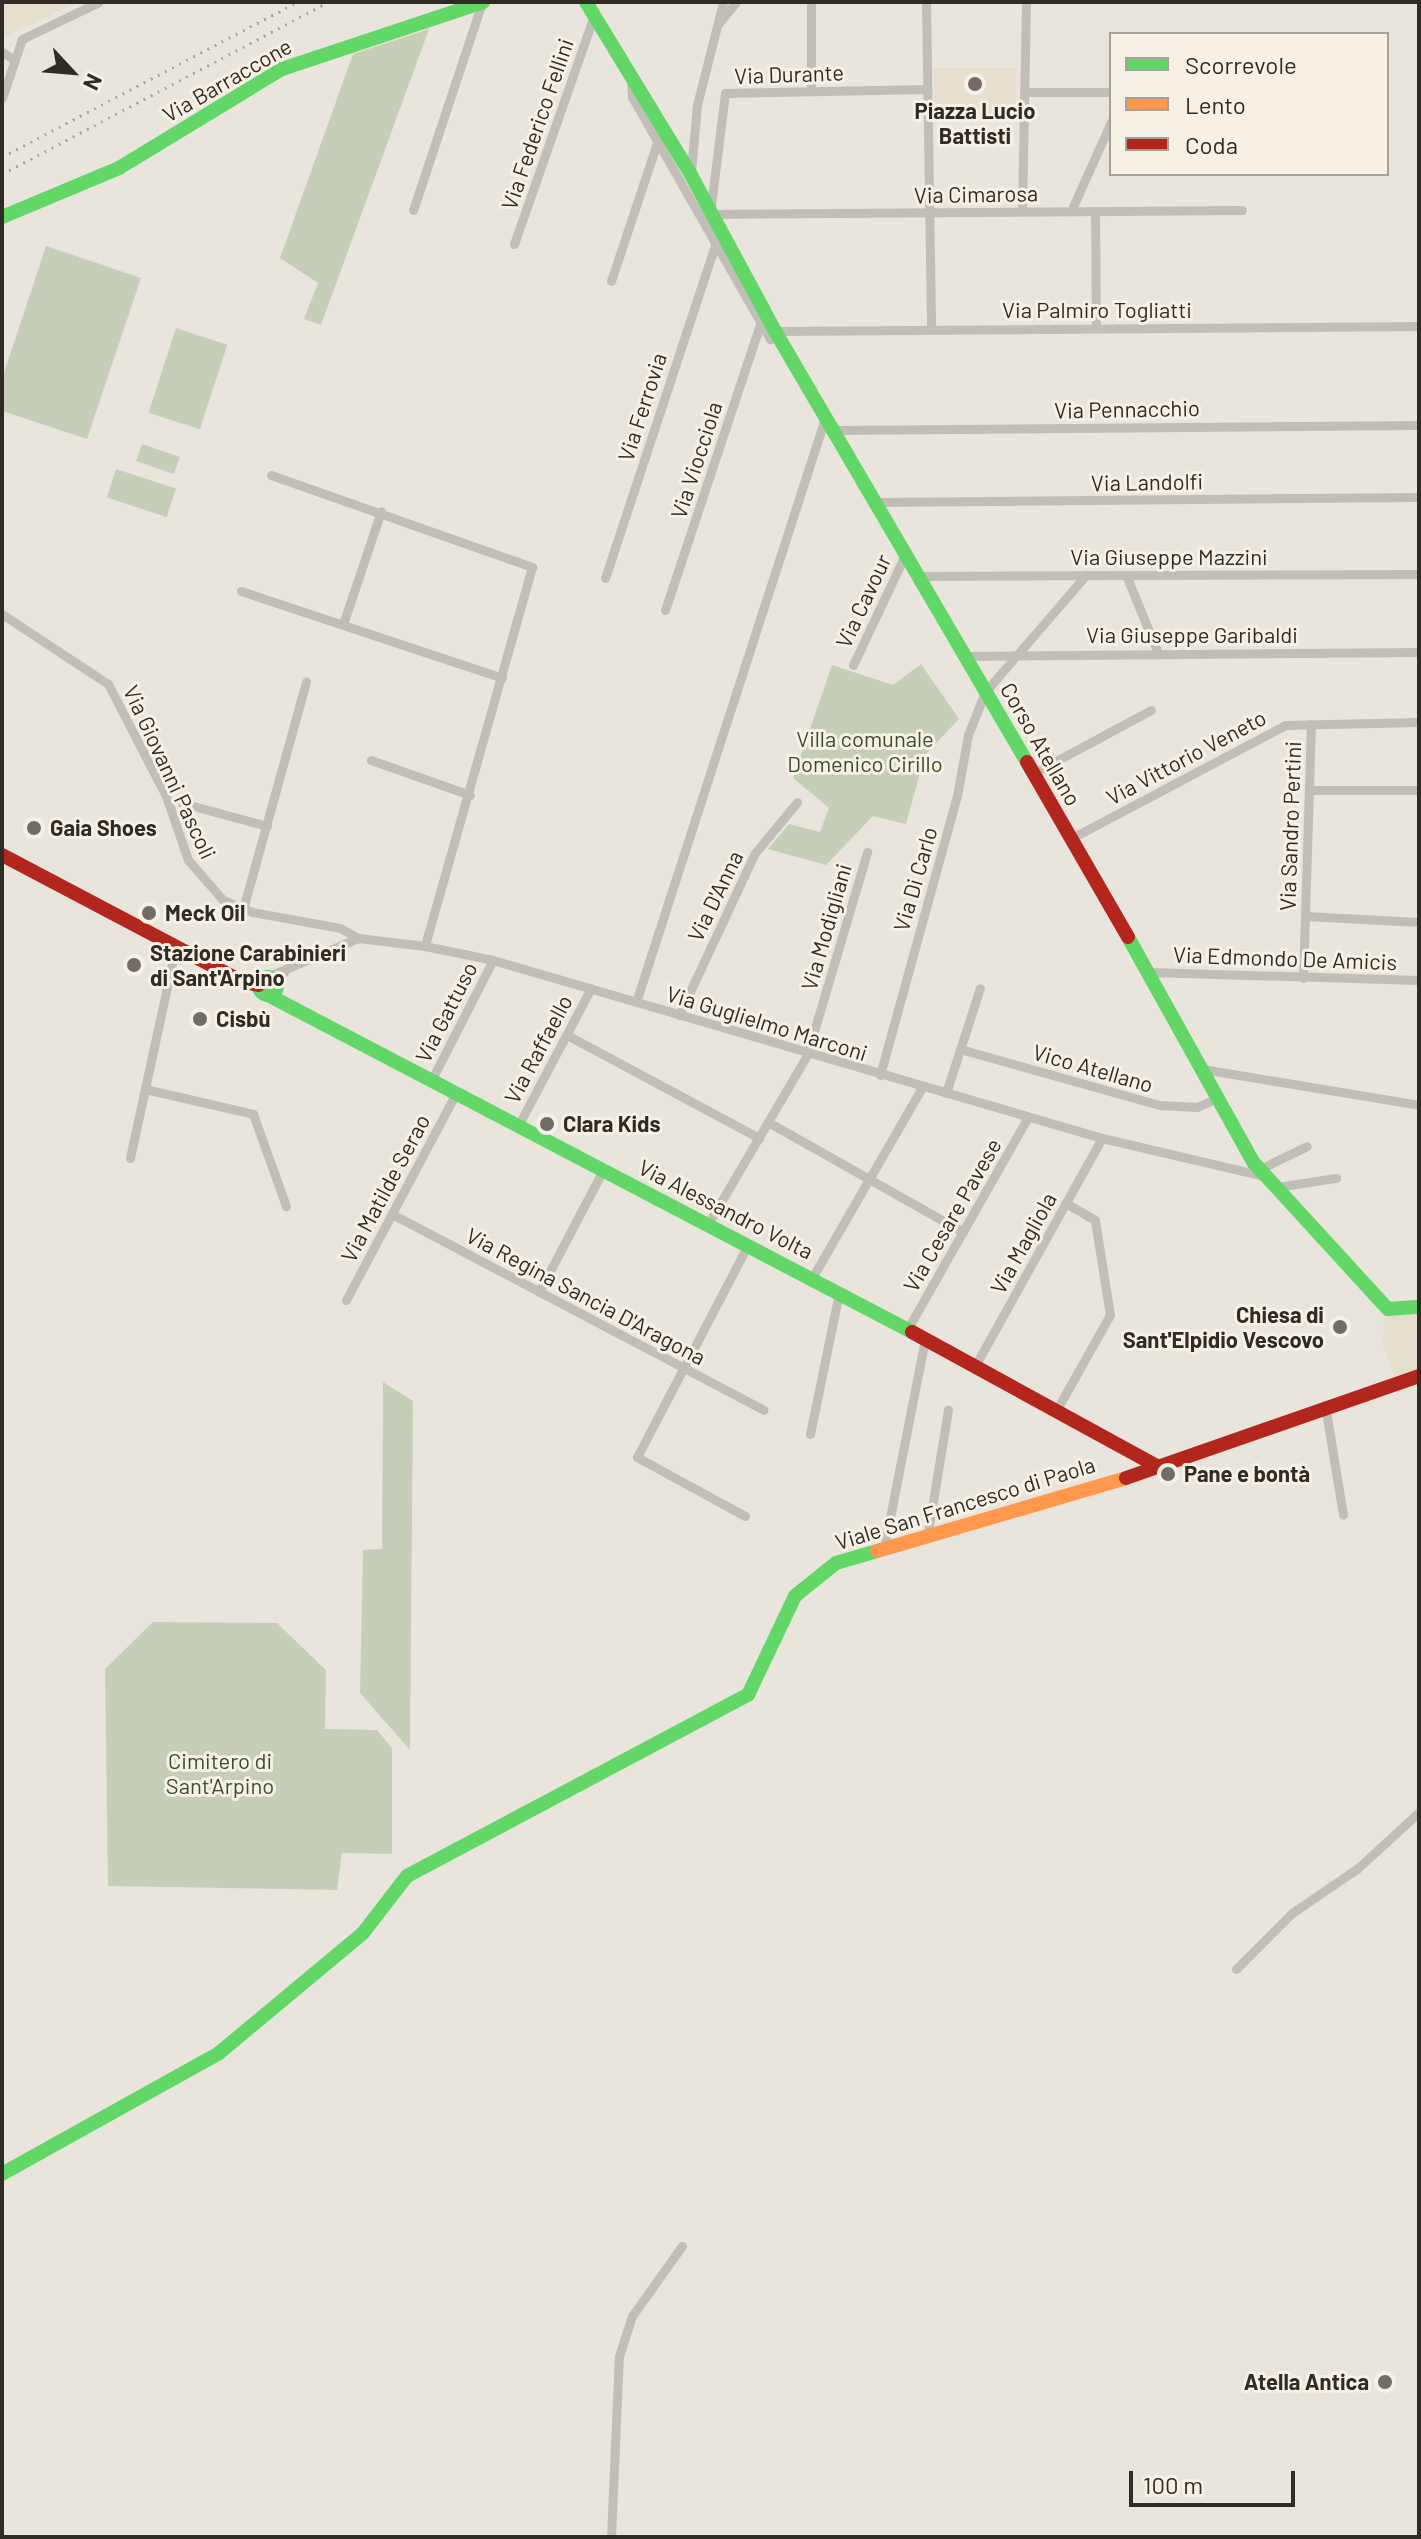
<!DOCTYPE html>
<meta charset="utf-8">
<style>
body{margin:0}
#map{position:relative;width:1421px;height:2539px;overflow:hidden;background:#e9e5dd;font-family:Barlow,sans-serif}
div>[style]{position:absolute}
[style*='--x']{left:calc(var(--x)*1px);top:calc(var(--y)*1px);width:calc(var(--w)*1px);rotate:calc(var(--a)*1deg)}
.green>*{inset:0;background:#c7ceb8;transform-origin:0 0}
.plaza>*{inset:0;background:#e6dfce;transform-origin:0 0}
.street>*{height:9px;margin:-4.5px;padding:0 4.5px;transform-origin:4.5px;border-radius:4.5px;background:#c1bdb7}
.fast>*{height:14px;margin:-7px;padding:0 7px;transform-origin:7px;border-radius:7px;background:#63d668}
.fast>.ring{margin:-7px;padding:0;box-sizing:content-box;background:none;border:14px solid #63d668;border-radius:50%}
.slow>*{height:14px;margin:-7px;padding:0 7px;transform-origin:7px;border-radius:7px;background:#ff974d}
.jam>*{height:14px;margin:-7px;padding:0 7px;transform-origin:7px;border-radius:7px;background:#b3261e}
.rail>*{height:3px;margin-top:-1.5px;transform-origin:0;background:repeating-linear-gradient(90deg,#a9a6a1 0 2px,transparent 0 8px)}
.dots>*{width:22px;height:22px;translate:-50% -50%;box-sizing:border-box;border:4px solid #f6f1e4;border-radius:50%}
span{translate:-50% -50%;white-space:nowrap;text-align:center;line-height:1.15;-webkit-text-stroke:6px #f6f1e4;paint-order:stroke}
.street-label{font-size:22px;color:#312b26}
.poi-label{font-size:22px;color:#312b26;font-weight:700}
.left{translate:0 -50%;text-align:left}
.right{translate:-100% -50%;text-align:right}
.park-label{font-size:22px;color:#3c4c2d}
.frame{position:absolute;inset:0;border:4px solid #312b26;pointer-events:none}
.legend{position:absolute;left:1109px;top:32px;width:280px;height:144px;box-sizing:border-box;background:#f6f1e4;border:2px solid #a7a298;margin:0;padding:10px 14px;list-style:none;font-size:24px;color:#312b26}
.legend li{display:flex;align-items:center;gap:16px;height:40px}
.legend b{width:40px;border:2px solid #a7a298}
.north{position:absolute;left:32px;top:32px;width:80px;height:80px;-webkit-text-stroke:6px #f6f1e4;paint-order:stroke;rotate:116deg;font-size:22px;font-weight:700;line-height:32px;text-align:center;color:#312b26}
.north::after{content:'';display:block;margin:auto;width:28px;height:36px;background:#312b26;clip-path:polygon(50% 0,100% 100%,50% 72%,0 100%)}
.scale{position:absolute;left:1129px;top:2471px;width:166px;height:36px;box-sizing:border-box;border:4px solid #312b26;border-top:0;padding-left:10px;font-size:24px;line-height:28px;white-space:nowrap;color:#312b26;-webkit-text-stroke:6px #f6f1e4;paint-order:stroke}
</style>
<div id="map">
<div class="green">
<div style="clip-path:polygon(429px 29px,321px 325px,304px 319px,318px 283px,280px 258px,353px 54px)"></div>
<div style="clip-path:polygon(46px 246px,141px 278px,87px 439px,2px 411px,2px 379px)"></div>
<div style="left:176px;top:328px;width:54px;height:89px;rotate:18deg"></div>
<div style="left:142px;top:444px;width:40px;height:18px;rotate:19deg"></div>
<div style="left:116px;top:469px;width:63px;height:30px;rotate:18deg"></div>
<div style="clip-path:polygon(921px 664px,959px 719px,925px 755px,906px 824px,873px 816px,826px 865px,768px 849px,789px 824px,820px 832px,829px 808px,793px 778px,832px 665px,893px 685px)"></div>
<div style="clip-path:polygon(383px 1382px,413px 1401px,410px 1750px,360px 1693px,363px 1550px,382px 1549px)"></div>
<div style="clip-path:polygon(153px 1622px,277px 1623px,326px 1670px,325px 1729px,377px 1730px,392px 1748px,392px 1854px,342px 1853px,337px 1890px,108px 1886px,105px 1669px)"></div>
</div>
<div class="plaza">
<div style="clip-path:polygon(2px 2px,79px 2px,2px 38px)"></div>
<div style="left:934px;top:68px;width:82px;height:50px"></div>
<div style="clip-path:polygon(1419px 1304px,1419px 1380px,1398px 1386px,1383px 1345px,1384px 1306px)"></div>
</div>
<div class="street">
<div style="--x:926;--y:2;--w:327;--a:89.1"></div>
<div style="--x:719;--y:23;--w:27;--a:-51"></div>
<div style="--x:2;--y:52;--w:15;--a:32"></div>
<div style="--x:631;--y:78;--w:19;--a:87"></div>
<div style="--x:632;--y:97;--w:279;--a:60.3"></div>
<div style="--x:770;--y:339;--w:9;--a:-58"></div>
<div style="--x:775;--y:331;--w:644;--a:-0.44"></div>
<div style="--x:927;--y:89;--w:202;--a:178.9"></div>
<div style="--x:725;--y:93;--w:122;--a:97.1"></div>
<div style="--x:710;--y:214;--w:532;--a:-0.43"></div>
<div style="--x:811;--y:91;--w:89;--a:-90"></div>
<div style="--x:1024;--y:92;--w:87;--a:0"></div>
<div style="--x:2;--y:98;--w:62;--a:-71.3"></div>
<div style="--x:22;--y:39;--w:85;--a:-25.7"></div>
<div style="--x:691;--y:171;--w:66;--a:-84.8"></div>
<div style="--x:697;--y:105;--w:106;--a:-75.8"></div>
<div style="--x:413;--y:210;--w:219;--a:-71.6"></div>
<div style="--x:1022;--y:211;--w:209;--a:-88.9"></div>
<div style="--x:1071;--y:211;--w:98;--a:-65.8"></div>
<div style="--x:1095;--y:211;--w:116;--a:89.5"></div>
<div style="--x:514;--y:244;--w:242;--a:-70.7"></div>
<div style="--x:611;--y:281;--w:145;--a:-71.6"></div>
<div style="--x:835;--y:430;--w:584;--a:-0.49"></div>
<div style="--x:271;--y:475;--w:277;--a:19.4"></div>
<div style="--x:532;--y:567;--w:394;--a:105.8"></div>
<div style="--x:876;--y:502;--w:543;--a:-0.53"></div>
<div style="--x:1126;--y:575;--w:84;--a:67.7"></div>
<div style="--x:919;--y:576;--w:500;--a:-0.23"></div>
<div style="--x:605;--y:578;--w:348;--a:-71.7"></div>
<div style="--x:241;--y:591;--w:275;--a:18.4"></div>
<div style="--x:665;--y:610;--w:304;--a:-71.6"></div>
<div style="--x:2;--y:614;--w:127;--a:33.4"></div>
<div style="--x:108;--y:684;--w:126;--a:62.6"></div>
<div style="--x:166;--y:796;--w:68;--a:71"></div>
<div style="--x:188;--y:860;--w:53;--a:48.8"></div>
<div style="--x:223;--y:900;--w:31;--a:22"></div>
<div style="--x:252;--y:912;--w:89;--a:10.3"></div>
<div style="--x:340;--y:928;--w:21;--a:29"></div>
<div style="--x:343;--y:624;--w:119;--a:-71.4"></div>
<div style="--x:965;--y:656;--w:454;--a:-0.5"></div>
<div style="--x:853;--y:665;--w:124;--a:-64.7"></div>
<div style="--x:371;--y:760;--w:105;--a:19.5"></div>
<div style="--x:1032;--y:774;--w:135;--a:-28.3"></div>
<div style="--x:1309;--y:790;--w:110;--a:0"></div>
<div style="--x:182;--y:803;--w:88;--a:15.1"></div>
<div style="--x:1070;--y:839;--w:243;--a:-27.9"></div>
<div style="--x:1285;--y:725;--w:134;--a:-1.3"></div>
<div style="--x:243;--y:909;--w:236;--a:-74.5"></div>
<div style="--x:1305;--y:916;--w:114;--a:3"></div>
<div style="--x:1149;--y:972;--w:270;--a:1.7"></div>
<div style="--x:267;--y:977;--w:99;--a:-23.2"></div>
<div style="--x:358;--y:938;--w:67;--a:6.8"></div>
<div style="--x:425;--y:946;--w:69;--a:11.6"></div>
<div style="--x:493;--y:960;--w:634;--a:16.29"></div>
<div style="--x:1102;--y:1138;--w:166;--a:13.2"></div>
<div style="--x:1303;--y:978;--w:254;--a:-88.2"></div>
<div style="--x:277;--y:983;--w:17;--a:-57"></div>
<div style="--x:636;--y:1002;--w:617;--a:-72.06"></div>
<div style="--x:679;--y:1015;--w:179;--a:-64.9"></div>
<div style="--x:755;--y:853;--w:66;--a:-50.5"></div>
<div style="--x:567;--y:1035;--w:218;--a:28.2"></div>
<div style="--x:960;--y:1049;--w:207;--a:15.7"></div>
<div style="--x:1159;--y:1105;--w:38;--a:3"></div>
<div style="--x:1197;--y:1107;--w:20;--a:-24"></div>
<div style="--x:1202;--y:1069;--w:220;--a:9.4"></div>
<div style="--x:880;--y:1075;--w:289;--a:-74.6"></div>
<div style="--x:957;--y:796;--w:62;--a:-79.8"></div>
<div style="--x:968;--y:735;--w:46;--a:-68.4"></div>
<div style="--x:985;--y:692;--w:155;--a:-49.2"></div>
<div style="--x:431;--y:1081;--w:136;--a:-62.9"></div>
<div style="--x:145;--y:1089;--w:111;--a:13"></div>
<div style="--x:253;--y:1114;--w:98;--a:70.3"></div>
<div style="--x:946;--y:1093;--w:110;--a:-72.1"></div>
<div style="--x:768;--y:1122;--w:224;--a:29.4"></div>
<div style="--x:518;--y:1126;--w:156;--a:-62.1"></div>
<div style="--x:130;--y:1158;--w:217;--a:-77.8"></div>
<div style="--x:1260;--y:1169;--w:52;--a:-26.1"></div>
<div style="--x:1277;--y:1187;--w:60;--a:-8.7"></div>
<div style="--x:392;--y:1214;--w:420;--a:27.8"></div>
<div style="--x:708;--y:1224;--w:196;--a:-59.6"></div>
<div style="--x:807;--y:1055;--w:212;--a:-73.5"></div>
<div style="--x:812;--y:1278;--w:222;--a:-60"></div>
<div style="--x:539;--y:1292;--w:138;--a:-62.3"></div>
<div style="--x:346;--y:1300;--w:234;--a:-62"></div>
<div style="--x:907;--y:1330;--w:245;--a:-60.4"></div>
<div style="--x:975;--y:1366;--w:261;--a:-60.9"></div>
<div style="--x:1325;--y:1405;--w:111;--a:80.7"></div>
<div style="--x:1057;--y:1409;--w:108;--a:-60.6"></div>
<div style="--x:1110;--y:1315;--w:96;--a:-99"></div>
<div style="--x:1095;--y:1220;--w:34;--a:-150"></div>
<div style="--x:810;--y:1434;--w:144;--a:-78.4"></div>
<div style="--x:745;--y:1516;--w:123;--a:-151.4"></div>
<div style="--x:637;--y:1457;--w:239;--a:-62.4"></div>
<div style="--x:927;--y:1538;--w:130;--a:-80.7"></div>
<div style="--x:884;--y:1548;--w:213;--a:-78.9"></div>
<div style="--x:1236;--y:1969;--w:79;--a:-45"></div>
<div style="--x:1292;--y:1913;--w:80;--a:-34.3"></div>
<div style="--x:1358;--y:1868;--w:83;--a:-42.6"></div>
<div style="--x:611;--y:2537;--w:181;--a:-87.5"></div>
<div style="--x:619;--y:2356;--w:42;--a:-72"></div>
<div style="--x:632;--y:2316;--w:86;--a:-54.5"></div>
</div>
<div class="fast">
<div style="--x:586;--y:2;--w:202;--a:58.7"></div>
<div style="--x:691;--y:175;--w:177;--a:61.7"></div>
<div style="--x:775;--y:331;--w:499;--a:59.7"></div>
<div style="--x:2;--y:217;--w:127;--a:-22.7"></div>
<div style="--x:119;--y:168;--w:191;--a:-31.3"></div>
<div style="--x:282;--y:69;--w:212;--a:-18.4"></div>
<div style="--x:1128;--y:937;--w:259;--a:60.9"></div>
<div style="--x:1254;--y:1163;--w:198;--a:47.5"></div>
<div style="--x:1388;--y:1309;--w:31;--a:-4"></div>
<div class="ring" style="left:259px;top:977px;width:4px;height:4px"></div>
<div style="--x:268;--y:995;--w:727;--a:27.62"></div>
<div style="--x:2;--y:2174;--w:248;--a:-29.1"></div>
<div style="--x:219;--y:2053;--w:187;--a:-39.8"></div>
<div style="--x:363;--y:1933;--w:72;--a:-52.3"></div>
<div style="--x:407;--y:1876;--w:386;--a:-28"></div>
<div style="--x:748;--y:1695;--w:110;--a:-64.6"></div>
<div style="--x:795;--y:1596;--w:53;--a:-38.8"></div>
<div style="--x:836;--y:1563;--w:43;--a:-16.3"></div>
</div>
<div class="slow">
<div style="--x:877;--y:1551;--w:259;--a:-16.3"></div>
</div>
<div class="jam">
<div style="--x:1027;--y:762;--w:202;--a:60"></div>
<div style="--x:2;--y:855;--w:270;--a:27.8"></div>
<div style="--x:241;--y:981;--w:18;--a:13"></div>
<div style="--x:912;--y:1332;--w:283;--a:28.7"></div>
<div style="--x:1126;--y:1478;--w:310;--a:-19.2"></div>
</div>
<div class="rail">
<div style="--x:2;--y:157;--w:333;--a:-27.7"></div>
<div style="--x:2;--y:174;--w:369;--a:-27.8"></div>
</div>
<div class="dots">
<div style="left:975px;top:84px;background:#716c66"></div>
<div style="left:34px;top:828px;background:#716c66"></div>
<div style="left:149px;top:913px;background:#716c66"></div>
<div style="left:134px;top:965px;background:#716c66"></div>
<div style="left:200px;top:1019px;background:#716c66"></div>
<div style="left:547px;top:1124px;background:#716c66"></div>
<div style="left:1340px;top:1327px;background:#716c66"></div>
<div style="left:1168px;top:1474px;background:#716c66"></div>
<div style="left:1385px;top:2382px;background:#716c66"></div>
</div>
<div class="street-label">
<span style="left:789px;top:74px;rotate:-2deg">Via Durante</span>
<span style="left:227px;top:80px;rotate:-30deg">Via Barraccone</span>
<span style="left:537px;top:124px;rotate:-71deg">Via Federico Fellini</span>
<span style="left:976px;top:194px;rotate:-1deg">Via Cimarosa</span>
<span style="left:1097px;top:310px">Via Palmiro Togliatti</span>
<span style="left:642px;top:407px;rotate:-72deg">Via Ferrovia</span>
<span style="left:1127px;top:409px;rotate:-1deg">Via Pennacchio</span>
<span style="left:696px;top:460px;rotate:-72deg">Via Viocciola</span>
<span style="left:1147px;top:482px;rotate:-1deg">Via Landolfi</span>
<span style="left:1169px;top:557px">Via Giuseppe Mazzini</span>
<span style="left:863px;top:601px;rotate:-65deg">Via Cavour</span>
<span style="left:1192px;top:635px">Via Giuseppe Garibaldi</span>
<span style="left:1041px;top:744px;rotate:60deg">Corso Atellano</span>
<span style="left:1186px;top:757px;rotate:-28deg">Via Vittorio Veneto</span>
<span style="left:170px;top:772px;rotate:65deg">Via Giovanni Pascoli</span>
<span style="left:1290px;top:826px;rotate:-88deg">Via Sandro Pertini</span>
<span style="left:915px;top:879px;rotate:-74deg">Via Di Carlo</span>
<span style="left:715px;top:896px;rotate:-64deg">Via D'Anna</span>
<span style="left:826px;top:927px;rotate:-74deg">Via Modigliani</span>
<span style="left:1285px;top:958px;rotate:2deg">Via Edmondo De Amicis</span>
<span style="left:446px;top:1012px;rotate:-63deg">Via Gattuso</span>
<span style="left:767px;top:1023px;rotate:17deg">Via Guglielmo Marconi</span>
<span style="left:538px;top:1049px;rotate:-62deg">Via Raffaello</span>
<span style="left:1093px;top:1068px;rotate:16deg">Vico Atellano</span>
<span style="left:385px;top:1188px;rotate:-62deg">Via Matilde Serao</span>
<span style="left:726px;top:1209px;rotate:27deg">Via Alessandro Volta</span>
<span style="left:952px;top:1215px;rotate:-60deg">Via Cesare Pavese</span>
<span style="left:1023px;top:1243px;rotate:-61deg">Via Magliola</span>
<span style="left:586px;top:1296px;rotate:28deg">Via Regina Sancia D'Aragona</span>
<span style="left:965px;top:1503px;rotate:-17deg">Viale San Francesco di Paola</span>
</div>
<div class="poi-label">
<span style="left:975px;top:123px">Piazza Lucio<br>Battisti</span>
<span class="left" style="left:50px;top:828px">Gaia Shoes</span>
<span class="left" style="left:165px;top:913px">Meck Oil</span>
<span class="left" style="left:150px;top:965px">Stazione Carabinieri<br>di Sant'Arpino</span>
<span class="left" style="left:216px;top:1019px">Cisbù</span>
<span class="left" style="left:563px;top:1124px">Clara Kids</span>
<span class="right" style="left:1324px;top:1327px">Chiesa di<br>Sant'Elpidio Vescovo</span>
<span class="left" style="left:1184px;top:1474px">Pane e bontà</span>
<span class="right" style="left:1369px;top:2382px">Atella Antica</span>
</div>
<div class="park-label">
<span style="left:865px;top:751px">Villa comunale<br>Domenico Cirillo</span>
<span style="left:220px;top:1773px">Cimitero di<br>Sant'Arpino</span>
</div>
<div class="frame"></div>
<ul class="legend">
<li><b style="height:10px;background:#63d668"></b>Scorrevole</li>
<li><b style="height:10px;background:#ff974d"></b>Lento</li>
<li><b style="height:10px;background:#b3261e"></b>Coda</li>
</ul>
<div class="north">N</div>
<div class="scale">100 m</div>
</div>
